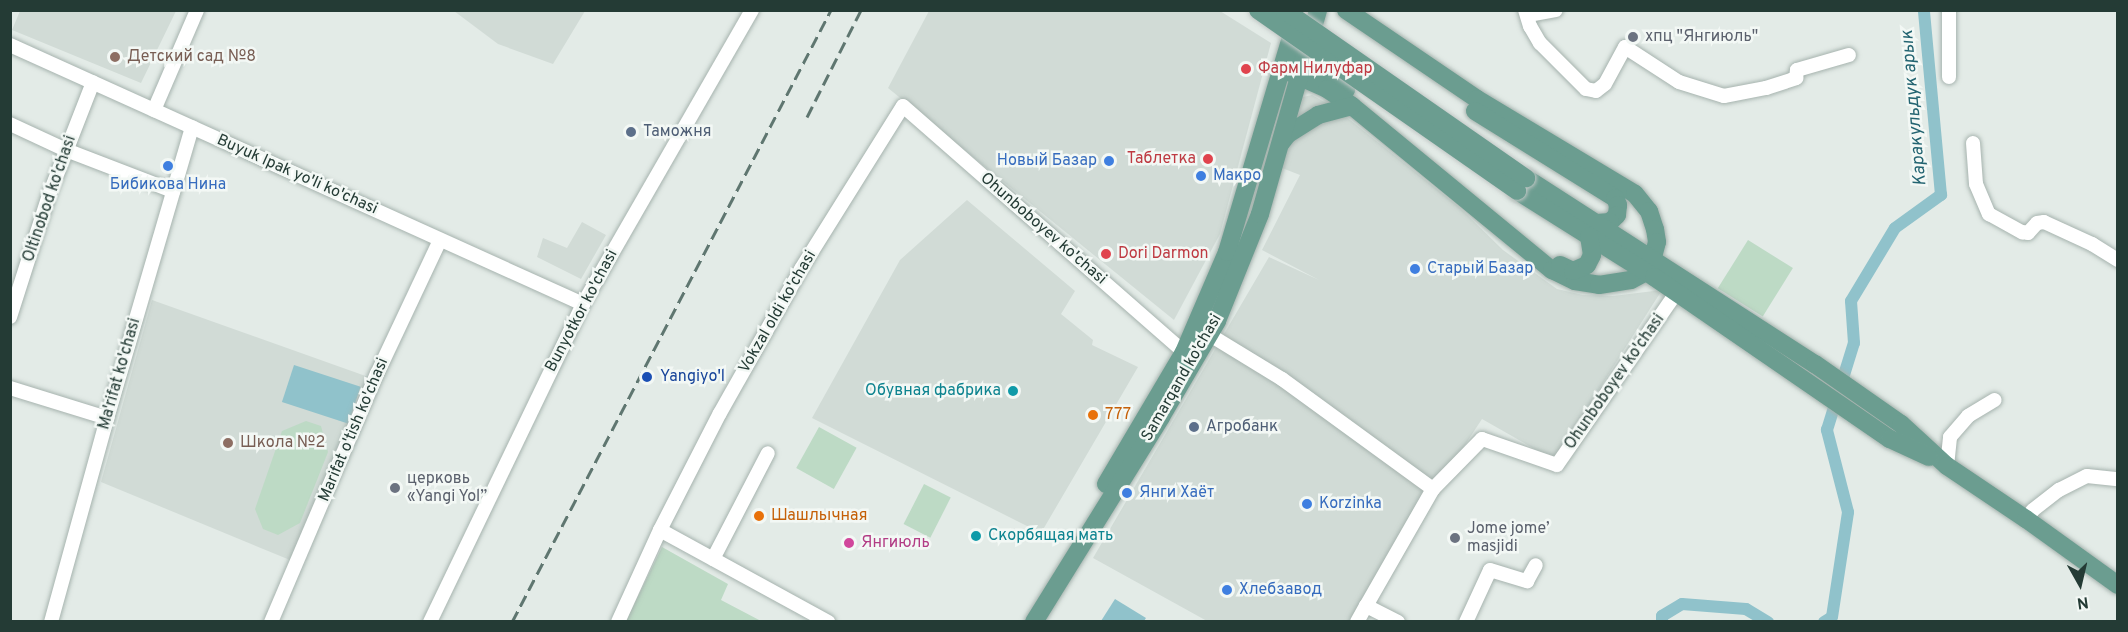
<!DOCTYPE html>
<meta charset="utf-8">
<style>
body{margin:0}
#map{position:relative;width:2128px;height:632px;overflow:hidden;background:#e3ebe7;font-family:Overpass,sans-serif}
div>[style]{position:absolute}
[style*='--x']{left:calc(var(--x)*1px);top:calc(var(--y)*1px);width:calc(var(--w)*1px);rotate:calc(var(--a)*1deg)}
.built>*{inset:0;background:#d1dbd6}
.green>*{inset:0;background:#bddac5;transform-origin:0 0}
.water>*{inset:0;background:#90c2cb;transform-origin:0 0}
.canal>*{height:12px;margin:-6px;padding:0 6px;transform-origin:6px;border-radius:6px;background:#90c2cb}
.roads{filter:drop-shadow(0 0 2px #a6b3ae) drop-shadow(0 0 2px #a6b3ae)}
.minor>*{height:14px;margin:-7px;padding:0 7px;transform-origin:7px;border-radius:7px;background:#fff}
.major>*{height:18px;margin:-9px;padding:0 9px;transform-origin:9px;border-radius:9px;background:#6b9d90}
.rail>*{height:3px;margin-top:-1.5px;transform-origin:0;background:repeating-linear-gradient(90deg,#5f7670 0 12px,transparent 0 18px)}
.bridges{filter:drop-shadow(0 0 2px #c2c8c6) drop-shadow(0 0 2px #c2c8c6)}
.major-bridge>*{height:18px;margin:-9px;padding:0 9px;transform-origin:9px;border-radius:9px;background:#6b9d90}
.dots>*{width:16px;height:16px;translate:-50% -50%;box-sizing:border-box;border:3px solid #f3f8f5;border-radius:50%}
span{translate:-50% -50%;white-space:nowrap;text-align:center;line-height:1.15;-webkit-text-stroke:5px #f3f8f5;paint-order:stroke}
.worship-label{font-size:16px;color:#5b616d}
.left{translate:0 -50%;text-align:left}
.education-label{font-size:16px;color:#785e54}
.health-label{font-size:16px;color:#be3a42}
.right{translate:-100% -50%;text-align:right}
.service-label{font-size:16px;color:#4e5e75}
.shop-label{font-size:16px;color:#366cbe}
.street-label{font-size:16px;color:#243b35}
.transit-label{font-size:16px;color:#164399}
.culture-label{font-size:16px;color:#0d838f}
.food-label{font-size:16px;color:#c56008}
.hotel-label{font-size:16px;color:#b23c85}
.water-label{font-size:18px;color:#236471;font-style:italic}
.frame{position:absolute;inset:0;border:12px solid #243b35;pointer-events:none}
.north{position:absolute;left:2050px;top:554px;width:60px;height:60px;-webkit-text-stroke:4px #f3f8f5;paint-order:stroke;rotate:172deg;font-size:16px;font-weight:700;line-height:24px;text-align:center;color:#243b35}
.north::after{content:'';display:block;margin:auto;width:21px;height:27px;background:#243b35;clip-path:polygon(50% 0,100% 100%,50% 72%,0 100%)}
</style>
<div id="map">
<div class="built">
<div style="clip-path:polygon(20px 11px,20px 10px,176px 11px,141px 83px,12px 30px)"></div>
<div style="clip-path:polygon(454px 11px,585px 11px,553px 64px,498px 44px)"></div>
<div style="clip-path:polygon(929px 11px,1220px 11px,1271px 43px,1220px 234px,1174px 320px,888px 88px)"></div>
<div style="clip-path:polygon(1312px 95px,1335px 108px,1459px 207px,1503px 250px,1557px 289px,1583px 295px,1613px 296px,1662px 290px,1554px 460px,1482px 419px,1349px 621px,1207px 621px,1093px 558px,1269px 257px,1319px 280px,1262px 250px,1300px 175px,1282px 168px,1303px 97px)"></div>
<div style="clip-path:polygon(967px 200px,1075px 291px,1061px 314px,1093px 340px,1092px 345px,1138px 367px,1041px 533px,812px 418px,900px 260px)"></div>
<div style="clip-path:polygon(582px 222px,606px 235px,581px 279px,537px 257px,543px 238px,567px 248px)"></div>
<div style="clip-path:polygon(152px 300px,374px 379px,290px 560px,101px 482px)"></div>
</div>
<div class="green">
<div style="left:1748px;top:240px;width:53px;height:57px;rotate:32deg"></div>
<div style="clip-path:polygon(306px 421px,321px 426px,328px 452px,300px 523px,278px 535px,263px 529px,255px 509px,282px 431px)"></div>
<div style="left:819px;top:427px;width:43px;height:47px;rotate:29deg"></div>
<div style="left:924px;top:484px;width:30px;height:45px;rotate:27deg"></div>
<div style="clip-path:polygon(662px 547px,728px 584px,721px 600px,761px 621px,626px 621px)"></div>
</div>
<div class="water">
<div style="left:294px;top:365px;width:70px;height:39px;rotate:18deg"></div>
<div style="clip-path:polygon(1115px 599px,1146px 618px,1144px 621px,1101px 621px)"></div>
</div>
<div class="canal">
<div style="--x:1662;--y:622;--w:6;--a:-90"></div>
<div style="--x:1662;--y:616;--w:23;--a:-31"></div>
<div style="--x:1682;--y:604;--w:64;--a:4.5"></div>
<div style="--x:1746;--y:609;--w:26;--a:31"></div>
<div style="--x:1824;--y:622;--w:9;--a:-32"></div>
<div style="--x:1832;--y:617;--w:106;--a:-81.3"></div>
<div style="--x:1848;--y:512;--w:85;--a:-104.4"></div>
<div style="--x:1827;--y:430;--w:91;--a:-72.8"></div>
<div style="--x:1854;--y:343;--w:42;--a:-94.1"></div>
<div style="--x:1851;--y:301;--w:85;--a:-58.9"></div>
<div style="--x:1895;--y:228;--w:57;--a:-35.7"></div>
<div style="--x:1941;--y:195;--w:186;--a:-95.3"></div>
</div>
<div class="roads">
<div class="minor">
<div style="--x:1525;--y:10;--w:17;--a:73"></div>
<div style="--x:1530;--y:26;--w:20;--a:60"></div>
<div style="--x:1540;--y:43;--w:65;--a:45"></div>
<div style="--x:1586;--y:89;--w:10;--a:11"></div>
<div style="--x:1596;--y:91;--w:11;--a:-38"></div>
<div style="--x:1605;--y:84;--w:42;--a:-61.6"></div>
<div style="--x:1625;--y:47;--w:64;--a:32.9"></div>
<div style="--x:1679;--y:82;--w:47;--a:17.3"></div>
<div style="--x:1724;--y:96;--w:43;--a:-10.8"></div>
<div style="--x:1766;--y:88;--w:32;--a:-18"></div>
<div style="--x:1796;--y:78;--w:8;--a:-83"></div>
<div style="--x:1797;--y:70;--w:54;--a:-16.1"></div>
<div style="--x:1949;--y:10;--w:67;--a:90"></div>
<div style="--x:1528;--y:15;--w:28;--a:-10"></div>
<div style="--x:10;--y:45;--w:629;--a:24.32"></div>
<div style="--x:154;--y:110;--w:109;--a:-66.7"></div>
<div style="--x:10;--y:124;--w:62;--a:24.9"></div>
<div style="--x:66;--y:150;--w:115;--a:21"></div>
<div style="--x:1973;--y:143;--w:41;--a:85.8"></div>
<div style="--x:1976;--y:184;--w:33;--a:67"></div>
<div style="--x:1989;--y:214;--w:38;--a:29"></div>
<div style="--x:2022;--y:232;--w:6;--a:9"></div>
<div style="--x:2028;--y:233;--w:13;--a:-48"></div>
<div style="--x:2037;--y:223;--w:7;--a:-8"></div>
<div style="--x:2044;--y:222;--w:53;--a:24.6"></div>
<div style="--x:2092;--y:244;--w:31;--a:32"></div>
<div style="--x:10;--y:317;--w:128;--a:-72.3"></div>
<div style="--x:49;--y:195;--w:121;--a:-68.7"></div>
<div style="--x:1210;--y:335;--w:84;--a:31.4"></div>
<div style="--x:1282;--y:379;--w:187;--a:36.1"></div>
<div style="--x:1433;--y:489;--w:70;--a:-45.6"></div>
<div style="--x:1482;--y:439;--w:79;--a:19.1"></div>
<div style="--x:1557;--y:465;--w:211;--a:-55.3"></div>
<div style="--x:10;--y:388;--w:102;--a:17.2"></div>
<div style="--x:1947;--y:466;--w:29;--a:-84"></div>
<div style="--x:1950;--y:437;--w:28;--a:-49"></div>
<div style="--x:1968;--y:416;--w:31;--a:-31"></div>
<div style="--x:2026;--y:519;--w:11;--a:-52"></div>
<div style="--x:2033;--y:510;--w:33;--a:-38"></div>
<div style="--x:2059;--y:490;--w:31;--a:-27"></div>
<div style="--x:2087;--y:476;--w:31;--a:6"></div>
<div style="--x:660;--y:530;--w:192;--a:28.7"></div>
<div style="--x:713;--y:559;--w:119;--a:-62.6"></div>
<div style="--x:51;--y:622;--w:212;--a:-74.6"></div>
<div style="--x:107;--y:418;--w:303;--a:-73.7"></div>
<div style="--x:271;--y:622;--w:270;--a:-66.9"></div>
<div style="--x:377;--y:374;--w:148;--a:-64.8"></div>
<div style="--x:430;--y:622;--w:353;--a:-64.3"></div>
<div style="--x:583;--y:304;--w:339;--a:-60.1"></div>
<div style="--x:618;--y:622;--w:101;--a:-65.5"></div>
<div style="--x:660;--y:530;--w:131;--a:-62.9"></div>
<div style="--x:720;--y:413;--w:165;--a:-60.6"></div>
<div style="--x:801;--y:269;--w:192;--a:-58"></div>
<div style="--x:903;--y:106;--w:373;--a:41.2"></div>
<div style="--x:1357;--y:622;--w:18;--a:-61"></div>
<div style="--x:1398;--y:622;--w:36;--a:-153"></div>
<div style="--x:1366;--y:606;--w:135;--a:-60.2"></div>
<div style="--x:1466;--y:622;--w:57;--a:-65.2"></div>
<div style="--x:1490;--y:570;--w:39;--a:17"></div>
<div style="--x:1527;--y:581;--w:18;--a:-61"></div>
</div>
<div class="major">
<div style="--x:1346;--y:10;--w:158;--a:34.2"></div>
<div style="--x:1477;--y:99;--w:184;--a:31"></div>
<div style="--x:1635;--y:194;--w:22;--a:51"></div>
<div style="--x:1649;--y:211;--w:19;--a:72"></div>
<div style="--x:1655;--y:229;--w:13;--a:81"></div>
<div style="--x:1657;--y:242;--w:20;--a:105"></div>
<div style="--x:1292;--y:53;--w:29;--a:29"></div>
<div style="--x:1317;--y:67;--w:37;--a:38"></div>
<div style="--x:1289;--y:72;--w:42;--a:24.1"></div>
<div style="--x:1327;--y:89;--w:30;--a:34"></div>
<div style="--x:1352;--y:106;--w:259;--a:39.4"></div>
<div style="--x:1552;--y:270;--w:25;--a:26"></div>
<div style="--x:1575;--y:281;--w:24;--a:9"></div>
<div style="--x:1599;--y:285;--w:32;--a:-9"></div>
<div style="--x:1631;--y:280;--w:17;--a:-28"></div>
<div style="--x:1475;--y:111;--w:165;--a:31.9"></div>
<div style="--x:1615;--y:198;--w:8;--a:67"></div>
<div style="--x:1618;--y:205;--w:10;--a:96"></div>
<div style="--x:1617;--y:215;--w:10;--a:135"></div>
<div style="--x:1610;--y:222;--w:13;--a:176"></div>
<div style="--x:1281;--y:143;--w:11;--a:-52"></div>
<div style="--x:1288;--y:134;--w:36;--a:-32"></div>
<div style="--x:1318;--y:115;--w:35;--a:-15"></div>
<div style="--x:1526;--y:178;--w:344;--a:32.8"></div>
<div style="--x:1815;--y:364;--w:105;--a:34.9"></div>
<div style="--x:1901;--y:424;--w:62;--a:42.4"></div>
<div style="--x:1947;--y:466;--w:95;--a:33.9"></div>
<div style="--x:2026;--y:519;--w:113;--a:35.7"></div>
<div style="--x:1517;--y:191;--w:162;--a:32.1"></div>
<div style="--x:1654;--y:277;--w:286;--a:34.5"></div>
<div style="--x:1890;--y:439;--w:43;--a:24.8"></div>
<div style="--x:1560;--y:265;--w:14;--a:25"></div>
<div style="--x:1573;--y:271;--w:15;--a:-23"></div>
<div style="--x:1587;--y:265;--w:11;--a:-63"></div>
<div style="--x:1592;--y:255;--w:19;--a:-99"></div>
<div style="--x:1106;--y:484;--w:153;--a:-59.4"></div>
<div style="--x:1184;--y:352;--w:109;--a:-66.7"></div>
<div style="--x:1227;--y:252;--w:241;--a:-73.4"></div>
<div style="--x:1034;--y:622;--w:241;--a:-58.2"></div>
<div style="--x:1161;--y:417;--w:111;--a:-59.7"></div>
<div style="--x:1217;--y:321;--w:115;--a:-68.1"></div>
<div style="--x:1260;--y:214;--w:212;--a:-74.1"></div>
</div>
</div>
<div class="rail">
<div style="--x:807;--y:117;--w:120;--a:-63.2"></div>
<div style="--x:512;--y:622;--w:690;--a:-62.47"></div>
</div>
<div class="bridges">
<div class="major-bridge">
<div style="--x:1258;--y:10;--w:316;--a:34.9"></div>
<div style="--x:1284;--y:10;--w:295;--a:34.8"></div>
</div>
</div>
<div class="dots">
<div style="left:1633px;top:37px;background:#6b7280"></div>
<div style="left:115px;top:57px;background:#8d6e63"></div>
<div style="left:1246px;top:69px;background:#e0444e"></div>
<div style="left:631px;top:132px;background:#5c6f8a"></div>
<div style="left:1208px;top:159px;background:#e0444e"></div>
<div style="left:1109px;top:161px;background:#3f7fe0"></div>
<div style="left:168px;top:166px;background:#3f7fe0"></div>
<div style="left:1201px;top:176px;background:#3f7fe0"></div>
<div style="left:1106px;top:254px;background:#e0444e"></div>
<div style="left:1415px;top:269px;background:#3f7fe0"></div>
<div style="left:647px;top:377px;background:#1a4fb4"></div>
<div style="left:1013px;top:391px;background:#0f9aa8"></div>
<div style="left:1093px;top:415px;background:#e8710a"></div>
<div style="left:1194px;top:427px;background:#5c6f8a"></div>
<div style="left:228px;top:443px;background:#8d6e63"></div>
<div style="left:395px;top:488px;background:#6b7280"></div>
<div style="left:1127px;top:493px;background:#3f7fe0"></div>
<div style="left:1307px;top:504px;background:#3f7fe0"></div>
<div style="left:759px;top:516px;background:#e8710a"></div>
<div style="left:976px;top:536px;background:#0f9aa8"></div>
<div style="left:1455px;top:538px;background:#6b7280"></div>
<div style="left:849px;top:543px;background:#d1479c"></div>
<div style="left:1227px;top:590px;background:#3f7fe0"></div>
</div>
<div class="worship-label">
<span class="left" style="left:1645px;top:37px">хпц "Янгиюль"</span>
<span class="left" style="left:407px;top:488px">церковь<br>«Yangi Yol”</span>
<span class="left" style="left:1467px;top:538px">Jome jome’<br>masjidi</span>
</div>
<div class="education-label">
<span class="left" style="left:127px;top:57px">Детский сад №8</span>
<span class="left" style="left:240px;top:443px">Школа №2</span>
</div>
<div class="health-label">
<span class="left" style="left:1258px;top:69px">Фарм Нилуфар</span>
<span class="right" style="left:1196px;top:159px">Таблетка</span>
<span class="left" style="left:1118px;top:254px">Dori Darmon</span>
</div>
<div class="service-label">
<span class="left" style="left:643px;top:132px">Таможня</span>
<span class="left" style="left:1206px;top:427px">Агробанк</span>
</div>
<div class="shop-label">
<span class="right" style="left:1097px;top:161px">Новый Базар</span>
<span class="left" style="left:1213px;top:176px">Макро</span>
<span style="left:168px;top:185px">Бибикова Нина</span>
<span class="left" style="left:1427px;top:269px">Cтарый Базар</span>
<span class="left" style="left:1139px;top:493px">Янги Хаёт</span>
<span class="left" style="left:1319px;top:504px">Korzinka</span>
<span class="left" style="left:1239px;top:590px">Хлебзавод</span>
</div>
<div class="street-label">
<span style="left:297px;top:175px;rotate:24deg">Buyuk Ipak yo'li ko'chasi</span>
<span style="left:50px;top:199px;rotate:-71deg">Oltinobod ko'chasi</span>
<span style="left:1043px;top:229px;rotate:41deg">Ohunboboyev ko'chasi</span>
<span style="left:582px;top:311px;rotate:-62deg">Bunyotkor ko'chasi</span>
<span style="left:778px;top:312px;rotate:-60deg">Vokzal oldi ko'chasi</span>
<span style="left:120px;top:374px;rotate:-74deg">Ma'rifat ko'chasi</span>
<span style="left:1182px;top:378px;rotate:-60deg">Samarqand ko'chasi</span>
<span style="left:1615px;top:382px;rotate:-55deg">Ohunboboyev ko'chasi</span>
<span style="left:354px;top:430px;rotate:-67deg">Marifat o'tish ko'chasi</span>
</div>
<div class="transit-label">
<span class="left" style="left:660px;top:377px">Yangiyo'l</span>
</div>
<div class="culture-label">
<span class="right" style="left:1001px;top:391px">Обувная фабрика</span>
<span class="left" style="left:988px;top:536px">Скорбящая мать</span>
</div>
<div class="food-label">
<span class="left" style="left:1105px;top:415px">777</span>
<span class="left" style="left:771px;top:516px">Шашлычная</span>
</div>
<div class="hotel-label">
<span class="left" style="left:861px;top:543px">Янгиюль</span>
</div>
<div class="water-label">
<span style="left:1915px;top:108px;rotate:-95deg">Каракульдук арык</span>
</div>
<div class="frame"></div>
<div class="north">N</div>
</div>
